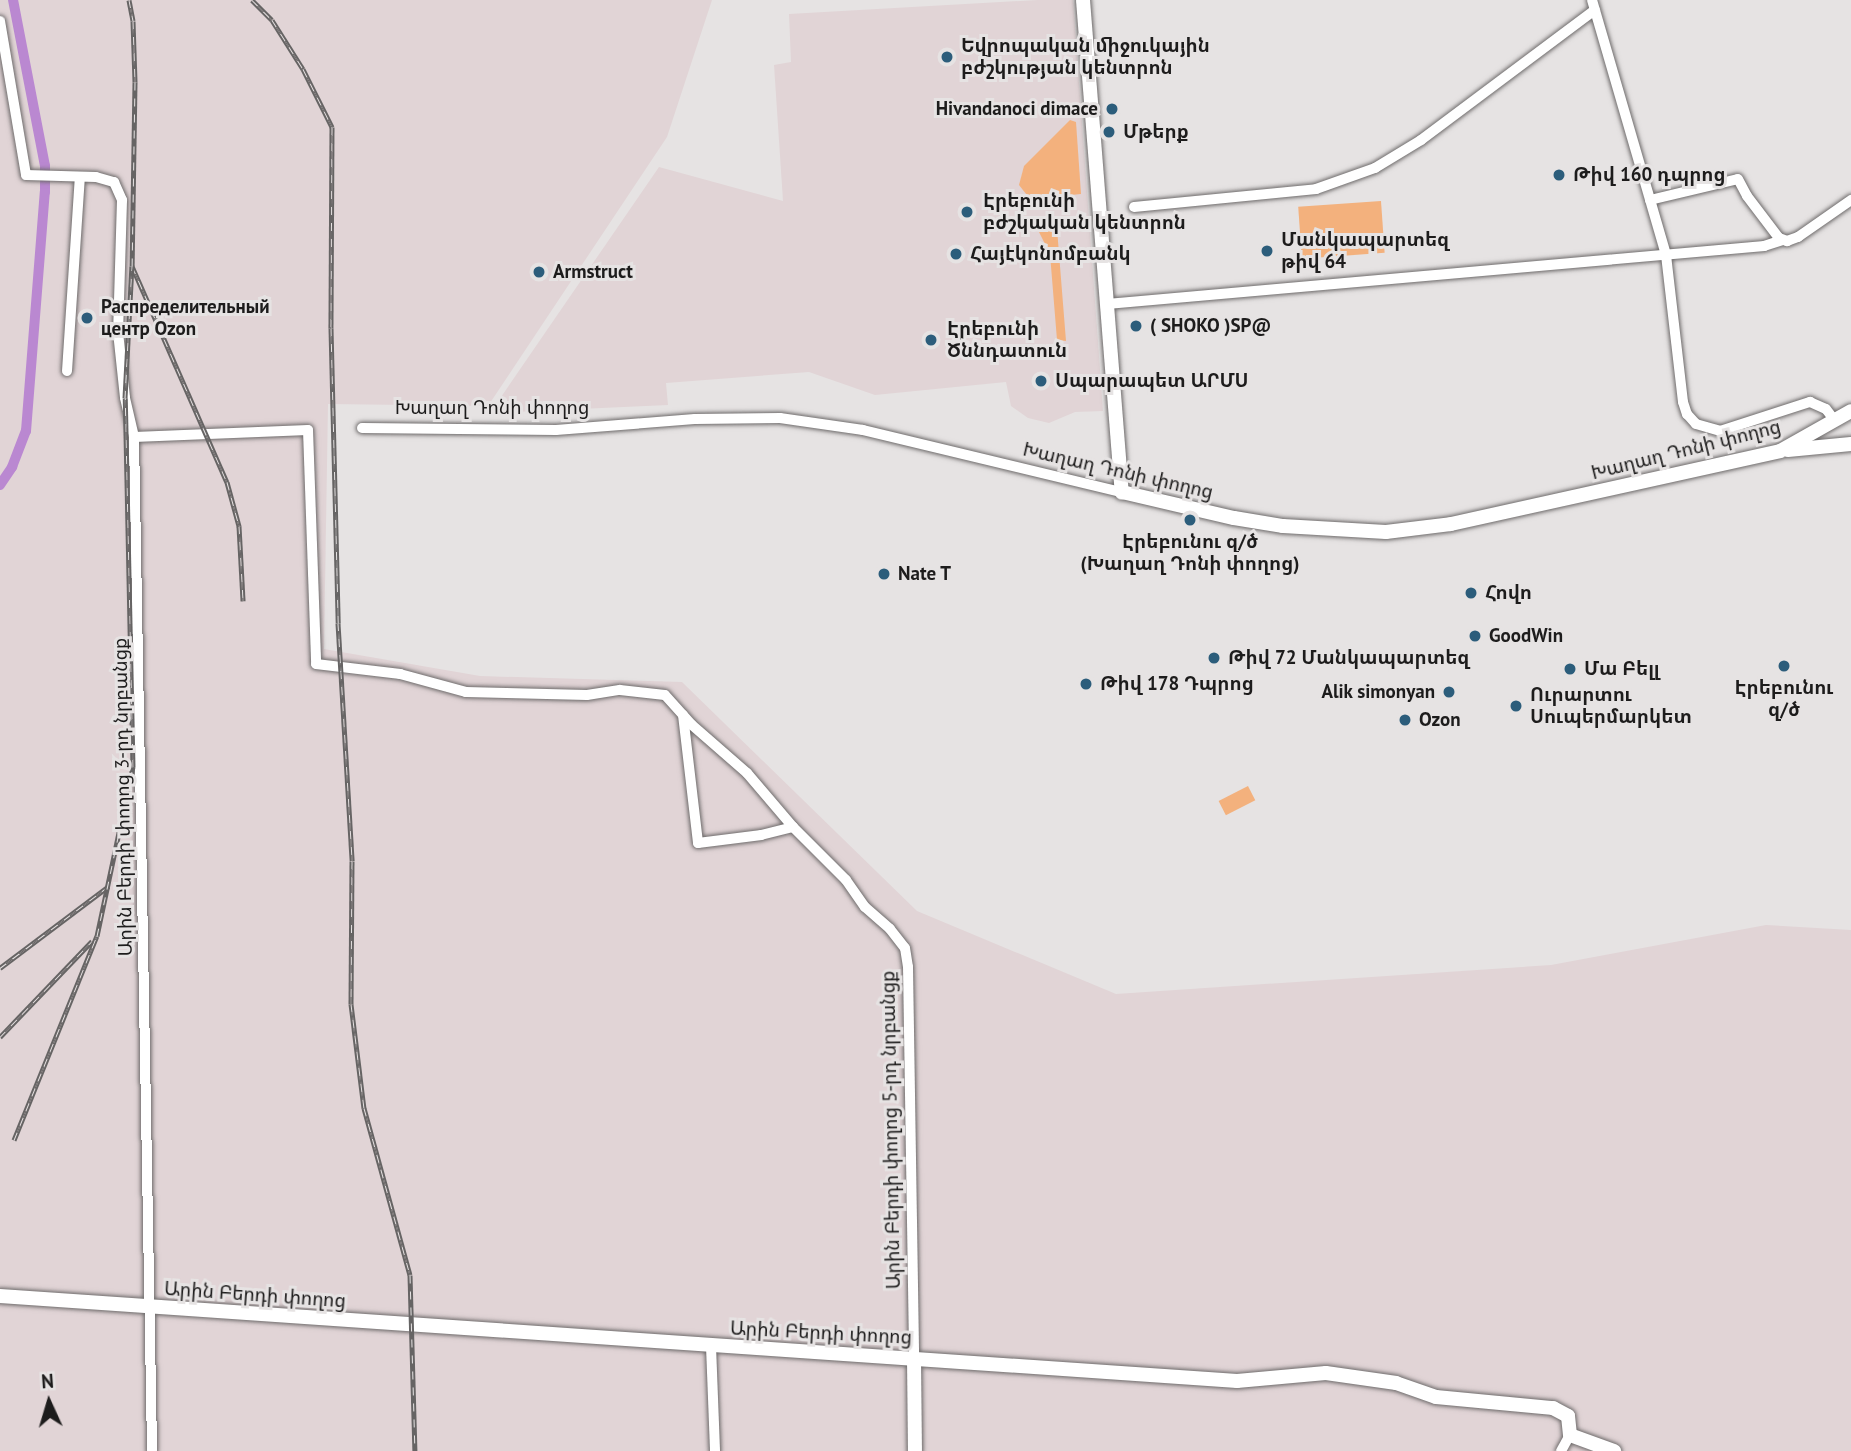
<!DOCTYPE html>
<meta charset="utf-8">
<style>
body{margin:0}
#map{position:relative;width:1851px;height:1451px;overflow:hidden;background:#e6e3e3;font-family:"PT Sans","Noto Sans Armenian",sans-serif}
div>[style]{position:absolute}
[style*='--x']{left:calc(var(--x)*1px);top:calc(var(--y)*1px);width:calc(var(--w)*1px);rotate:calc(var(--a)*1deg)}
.built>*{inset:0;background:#e1d4d6}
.green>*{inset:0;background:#f3b17d;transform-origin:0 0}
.canal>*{height:10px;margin:-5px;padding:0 5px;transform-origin:5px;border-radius:5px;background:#ba88d1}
.roads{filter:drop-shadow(0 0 2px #6e6b6b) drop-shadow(0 0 2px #6e6b6b)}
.street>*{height:10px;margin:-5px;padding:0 5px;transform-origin:5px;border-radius:5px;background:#fff}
.secondary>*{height:14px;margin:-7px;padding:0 7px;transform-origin:7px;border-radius:7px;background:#fff}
.rail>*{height:5px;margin-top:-2.5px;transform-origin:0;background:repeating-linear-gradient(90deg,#e6e3e3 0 8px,#666464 0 16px);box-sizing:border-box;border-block:2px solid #666464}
.dots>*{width:19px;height:19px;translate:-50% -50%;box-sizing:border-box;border:4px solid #e6e3e3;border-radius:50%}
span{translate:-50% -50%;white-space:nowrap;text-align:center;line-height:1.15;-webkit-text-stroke:6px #e6e3e3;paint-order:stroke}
.poi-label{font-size:19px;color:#1d1c1c;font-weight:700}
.left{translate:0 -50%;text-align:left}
.right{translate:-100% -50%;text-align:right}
.street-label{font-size:19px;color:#1d1c1c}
.north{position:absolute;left:14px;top:1367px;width:70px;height:70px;-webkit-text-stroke:5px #e6e3e3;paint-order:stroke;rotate:356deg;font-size:19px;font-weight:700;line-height:28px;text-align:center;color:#1d1c1c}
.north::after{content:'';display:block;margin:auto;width:24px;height:32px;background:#1d1c1c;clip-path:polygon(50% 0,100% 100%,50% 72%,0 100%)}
</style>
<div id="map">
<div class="built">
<div style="clip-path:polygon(0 0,712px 0,667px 137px,488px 406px,328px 404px,324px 649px,480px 676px,682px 682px,917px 911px,1116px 994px,1551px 965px,1766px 925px,1851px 930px,1851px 1451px,0 1451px)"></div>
<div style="clip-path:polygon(1038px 0,1073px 0,1103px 411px,1075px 412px,1049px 423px,1028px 418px,1011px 406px,1006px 382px,875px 395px,809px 372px,666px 383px,668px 405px,490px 413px,659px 167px,783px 201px,774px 65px,791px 62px,789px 14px)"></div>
</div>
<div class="green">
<div style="clip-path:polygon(1070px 120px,1076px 122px,1081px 194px,1030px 199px,1019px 185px,1024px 166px)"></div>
<div style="left:1381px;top:201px;width:52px;height:83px;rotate:86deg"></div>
<div style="clip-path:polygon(1056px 216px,1066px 341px,1057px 340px,1050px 254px,1032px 218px)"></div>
<div style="left:1248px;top:786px;width:16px;height:33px;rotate:63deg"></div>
</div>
<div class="canal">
<div style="--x:0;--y:485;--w:22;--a:-56"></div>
<div style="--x:12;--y:467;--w:39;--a:-69"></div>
<div style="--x:26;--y:431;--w:240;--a:-85.5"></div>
<div style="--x:45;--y:192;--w:26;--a:-90"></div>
<div style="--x:45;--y:166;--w:169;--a:-100.9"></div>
</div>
<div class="roads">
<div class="street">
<div style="--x:1592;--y:0;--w:266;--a:73.8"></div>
<div style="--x:1666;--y:255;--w:148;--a:83.4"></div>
<div style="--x:1683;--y:402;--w:13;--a:72"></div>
<div style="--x:1687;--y:414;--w:13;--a:48"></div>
<div style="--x:1696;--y:424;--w:25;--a:16"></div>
<div style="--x:1720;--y:431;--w:95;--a:-17.9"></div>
<div style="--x:1810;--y:402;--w:17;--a:24"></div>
<div style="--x:1826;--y:409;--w:15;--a:53"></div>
<div style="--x:0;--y:21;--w:156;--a:80.4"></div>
<div style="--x:26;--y:175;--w:70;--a:1.6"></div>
<div style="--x:96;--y:177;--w:19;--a:16"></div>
<div style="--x:114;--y:182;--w:20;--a:66"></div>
<div style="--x:122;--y:200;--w:132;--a:91.7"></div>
<div style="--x:118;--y:332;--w:66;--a:83.9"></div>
<div style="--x:125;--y:398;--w:40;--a:77"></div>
<div style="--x:134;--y:437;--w:1014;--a:88.98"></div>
<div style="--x:1650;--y:200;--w:90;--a:-13.4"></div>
<div style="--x:1738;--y:179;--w:19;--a:62"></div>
<div style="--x:1747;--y:196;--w:53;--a:52.7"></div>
<div style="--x:1779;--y:238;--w:9;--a:21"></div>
<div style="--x:1787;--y:241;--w:12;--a:-20"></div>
<div style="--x:1798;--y:237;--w:65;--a:-34.9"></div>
<div style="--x:1134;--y:207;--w:183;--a:-5.6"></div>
<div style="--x:1316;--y:189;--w:63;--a:-19.6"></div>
<div style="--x:1375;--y:168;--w:54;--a:-31.3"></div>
<div style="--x:1421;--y:140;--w:217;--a:-36.8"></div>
<div style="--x:1107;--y:304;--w:660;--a:-5.04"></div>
<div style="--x:1764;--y:246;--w:19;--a:-18"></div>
<div style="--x:67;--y:371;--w:194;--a:-86.2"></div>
<div style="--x:362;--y:428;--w:194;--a:0.6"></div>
<div style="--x:556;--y:430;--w:139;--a:-4.5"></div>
<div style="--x:695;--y:419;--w:85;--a:-0.7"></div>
<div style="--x:780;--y:418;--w:84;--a:8.2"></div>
<div style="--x:863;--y:430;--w:266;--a:13.5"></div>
<div style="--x:134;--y:437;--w:174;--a:-2.3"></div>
<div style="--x:308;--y:430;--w:234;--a:88"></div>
<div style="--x:316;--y:664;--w:85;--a:6.8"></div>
<div style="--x:400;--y:674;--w:68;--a:15.3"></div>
<div style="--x:466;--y:692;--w:121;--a:1.4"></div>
<div style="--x:587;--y:695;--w:33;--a:-9"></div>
<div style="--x:620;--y:690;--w:45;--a:6.3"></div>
<div style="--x:665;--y:695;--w:40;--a:48"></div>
<div style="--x:692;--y:725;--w:73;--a:41.1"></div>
<div style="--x:747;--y:773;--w:71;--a:49.6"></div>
<div style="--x:793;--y:827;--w:75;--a:45"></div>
<div style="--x:846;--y:880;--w:33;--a:55"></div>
<div style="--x:865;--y:907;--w:33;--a:41"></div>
<div style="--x:890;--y:929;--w:24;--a:52"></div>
<div style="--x:905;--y:948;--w:19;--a:81"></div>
<div style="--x:908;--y:967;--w:391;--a:89.1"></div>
<div style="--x:683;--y:715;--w:129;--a:83.3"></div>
<div style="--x:698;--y:843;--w:64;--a:-7.2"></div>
<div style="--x:761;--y:835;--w:33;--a:-14"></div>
<div style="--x:711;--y:1346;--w:105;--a:87.8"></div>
<div style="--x:1561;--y:1451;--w:18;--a:-61"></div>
</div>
<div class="secondary">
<div style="--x:1083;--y:0;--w:494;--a:85.5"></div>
<div style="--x:1122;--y:492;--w:115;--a:13.1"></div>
<div style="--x:1234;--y:518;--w:50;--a:9.3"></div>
<div style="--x:1283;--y:526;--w:103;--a:3.3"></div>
<div style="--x:1386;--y:532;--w:65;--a:-7"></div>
<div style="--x:1451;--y:524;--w:337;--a:-12.5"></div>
<div style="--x:1780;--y:451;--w:81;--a:-29.4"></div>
<div style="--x:1788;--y:450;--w:63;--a:-5.4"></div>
<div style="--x:0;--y:1296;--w:1240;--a:3.93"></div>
<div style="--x:1237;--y:1381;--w:89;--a:-5.1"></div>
<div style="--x:1326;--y:1373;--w:71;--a:8.1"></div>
<div style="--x:1396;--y:1383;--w:42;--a:19.3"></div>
<div style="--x:1436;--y:1397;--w:118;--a:5.4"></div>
<div style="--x:1553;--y:1408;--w:17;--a:28"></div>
<div style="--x:1568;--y:1416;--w:19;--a:84"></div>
<div style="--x:1570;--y:1435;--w:47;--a:20"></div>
<div style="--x:914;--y:1358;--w:93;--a:89.4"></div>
</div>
</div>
<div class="rail">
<div style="--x:129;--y:0;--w:21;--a:79"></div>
<div style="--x:133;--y:21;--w:61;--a:88.1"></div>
<div style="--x:135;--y:82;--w:184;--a:90.9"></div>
<div style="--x:132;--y:266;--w:236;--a:66.3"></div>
<div style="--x:227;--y:482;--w:46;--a:74.7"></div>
<div style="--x:239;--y:526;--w:75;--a:86.9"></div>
<div style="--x:252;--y:0;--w:28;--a:45"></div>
<div style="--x:272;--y:20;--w:58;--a:57.7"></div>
<div style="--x:303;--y:69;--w:65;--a:63.4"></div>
<div style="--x:332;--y:127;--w:201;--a:90.3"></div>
<div style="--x:331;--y:328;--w:295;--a:88.6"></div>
<div style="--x:338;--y:623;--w:238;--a:86.6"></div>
<div style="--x:352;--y:861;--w:143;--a:90.4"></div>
<div style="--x:351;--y:1004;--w:105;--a:82.9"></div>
<div style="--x:364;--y:1108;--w:173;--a:74.6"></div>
<div style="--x:410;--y:1275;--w:176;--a:88.4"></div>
<div style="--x:0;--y:968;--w:136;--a:-37"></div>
<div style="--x:0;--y:1037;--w:133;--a:-46.2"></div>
<div style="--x:14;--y:1140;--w:220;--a:-67.9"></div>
<div style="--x:97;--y:936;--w:173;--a:-78"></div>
<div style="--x:133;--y:767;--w:369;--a:-91.2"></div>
<div style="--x:125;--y:398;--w:132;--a:-87"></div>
</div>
<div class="dots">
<div style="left:947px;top:57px;background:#2c5d7b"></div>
<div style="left:1112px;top:109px;background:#2c5d7b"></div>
<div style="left:1109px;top:132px;background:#2c5d7b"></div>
<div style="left:1559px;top:175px;background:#2c5d7b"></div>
<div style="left:967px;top:212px;background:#2c5d7b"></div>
<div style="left:1267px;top:251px;background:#2c5d7b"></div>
<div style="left:956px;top:254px;background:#2c5d7b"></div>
<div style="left:539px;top:272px;background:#2c5d7b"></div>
<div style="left:87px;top:318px;background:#2c5d7b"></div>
<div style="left:1136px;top:326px;background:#2c5d7b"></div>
<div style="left:931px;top:340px;background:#2c5d7b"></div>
<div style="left:1041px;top:381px;background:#2c5d7b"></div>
<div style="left:1190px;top:520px;background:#2c5d7b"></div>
<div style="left:884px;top:574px;background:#2c5d7b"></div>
<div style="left:1471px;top:593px;background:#2c5d7b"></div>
<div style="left:1475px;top:636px;background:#2c5d7b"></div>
<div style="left:1214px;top:658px;background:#2c5d7b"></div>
<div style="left:1784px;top:666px;background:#2c5d7b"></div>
<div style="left:1570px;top:669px;background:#2c5d7b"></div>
<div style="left:1086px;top:684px;background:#2c5d7b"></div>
<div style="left:1449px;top:692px;background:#2c5d7b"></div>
<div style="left:1516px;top:706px;background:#2c5d7b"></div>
<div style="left:1405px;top:720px;background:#2c5d7b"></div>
</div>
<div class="poi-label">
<span class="left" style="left:961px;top:57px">Եվրոպական միջուկային<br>բժշկության կենտրոն</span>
<span class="right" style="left:1098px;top:109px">Hivandanoci dimace</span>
<span class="left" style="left:1123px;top:132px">Մթերք</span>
<span class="left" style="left:1573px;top:175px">Թիվ 160 դպրոց</span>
<span class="left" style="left:983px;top:212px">Էրեբունի<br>բժշկական կենտրոն</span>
<span class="left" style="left:1281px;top:251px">Մանկապարտեզ<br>թիվ 64</span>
<span class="left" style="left:970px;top:254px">Հայէկոնոմբանկ</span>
<span class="left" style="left:553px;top:272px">Armstruct</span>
<span class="left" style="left:101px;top:318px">Распределительный<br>центр Ozon</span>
<span class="left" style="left:1150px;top:326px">( SHOKO )SP@</span>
<span class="left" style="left:947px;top:340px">Էրեբունի<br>Ծննդատուն</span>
<span class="left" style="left:1055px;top:381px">Սպարապետ ԱՐՄՍ</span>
<span style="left:1190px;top:553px">Էրեբունու զ/ծ<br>(Խաղաղ Դոնի փողոց)</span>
<span class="left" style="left:898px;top:574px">Nate T</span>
<span class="left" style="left:1485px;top:593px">Հովո</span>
<span class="left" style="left:1489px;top:636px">GoodWin</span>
<span class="left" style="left:1228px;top:658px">Թիվ 72 Մանկապարտեզ</span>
<span class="left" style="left:1584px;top:669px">Մա Բելլ</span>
<span class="left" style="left:1100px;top:684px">Թիվ 178 Դպրոց</span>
<span style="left:1784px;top:699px">Էրեբունու<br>զ/ծ</span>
<span class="right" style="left:1435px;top:692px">Alik simonyan</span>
<span class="left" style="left:1530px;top:706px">Ուրարտու<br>Սուպերմարկետ</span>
<span class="left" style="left:1419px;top:720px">Ozon</span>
</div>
<div class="street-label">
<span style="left:492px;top:408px">Խաղաղ Դոնի փողոց</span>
<span style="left:1686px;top:450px;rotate:-14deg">Խաղաղ Դոնի փողոց</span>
<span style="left:1118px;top:471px;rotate:13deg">Խաղաղ Դոնի փողոց</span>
<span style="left:123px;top:797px;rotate:-91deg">Արին Բերդի փողոց 3-րդ նրբանցք</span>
<span style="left:891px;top:1130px;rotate:-91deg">Արին Բերդի փողոց 5-րդ նրբանցք</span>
<span style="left:255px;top:1295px;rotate:4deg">Արին Բերդի փողոց</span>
<span style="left:821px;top:1333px;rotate:3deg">Արին Բերդի փողոց</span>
</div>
<div class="north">N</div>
</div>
